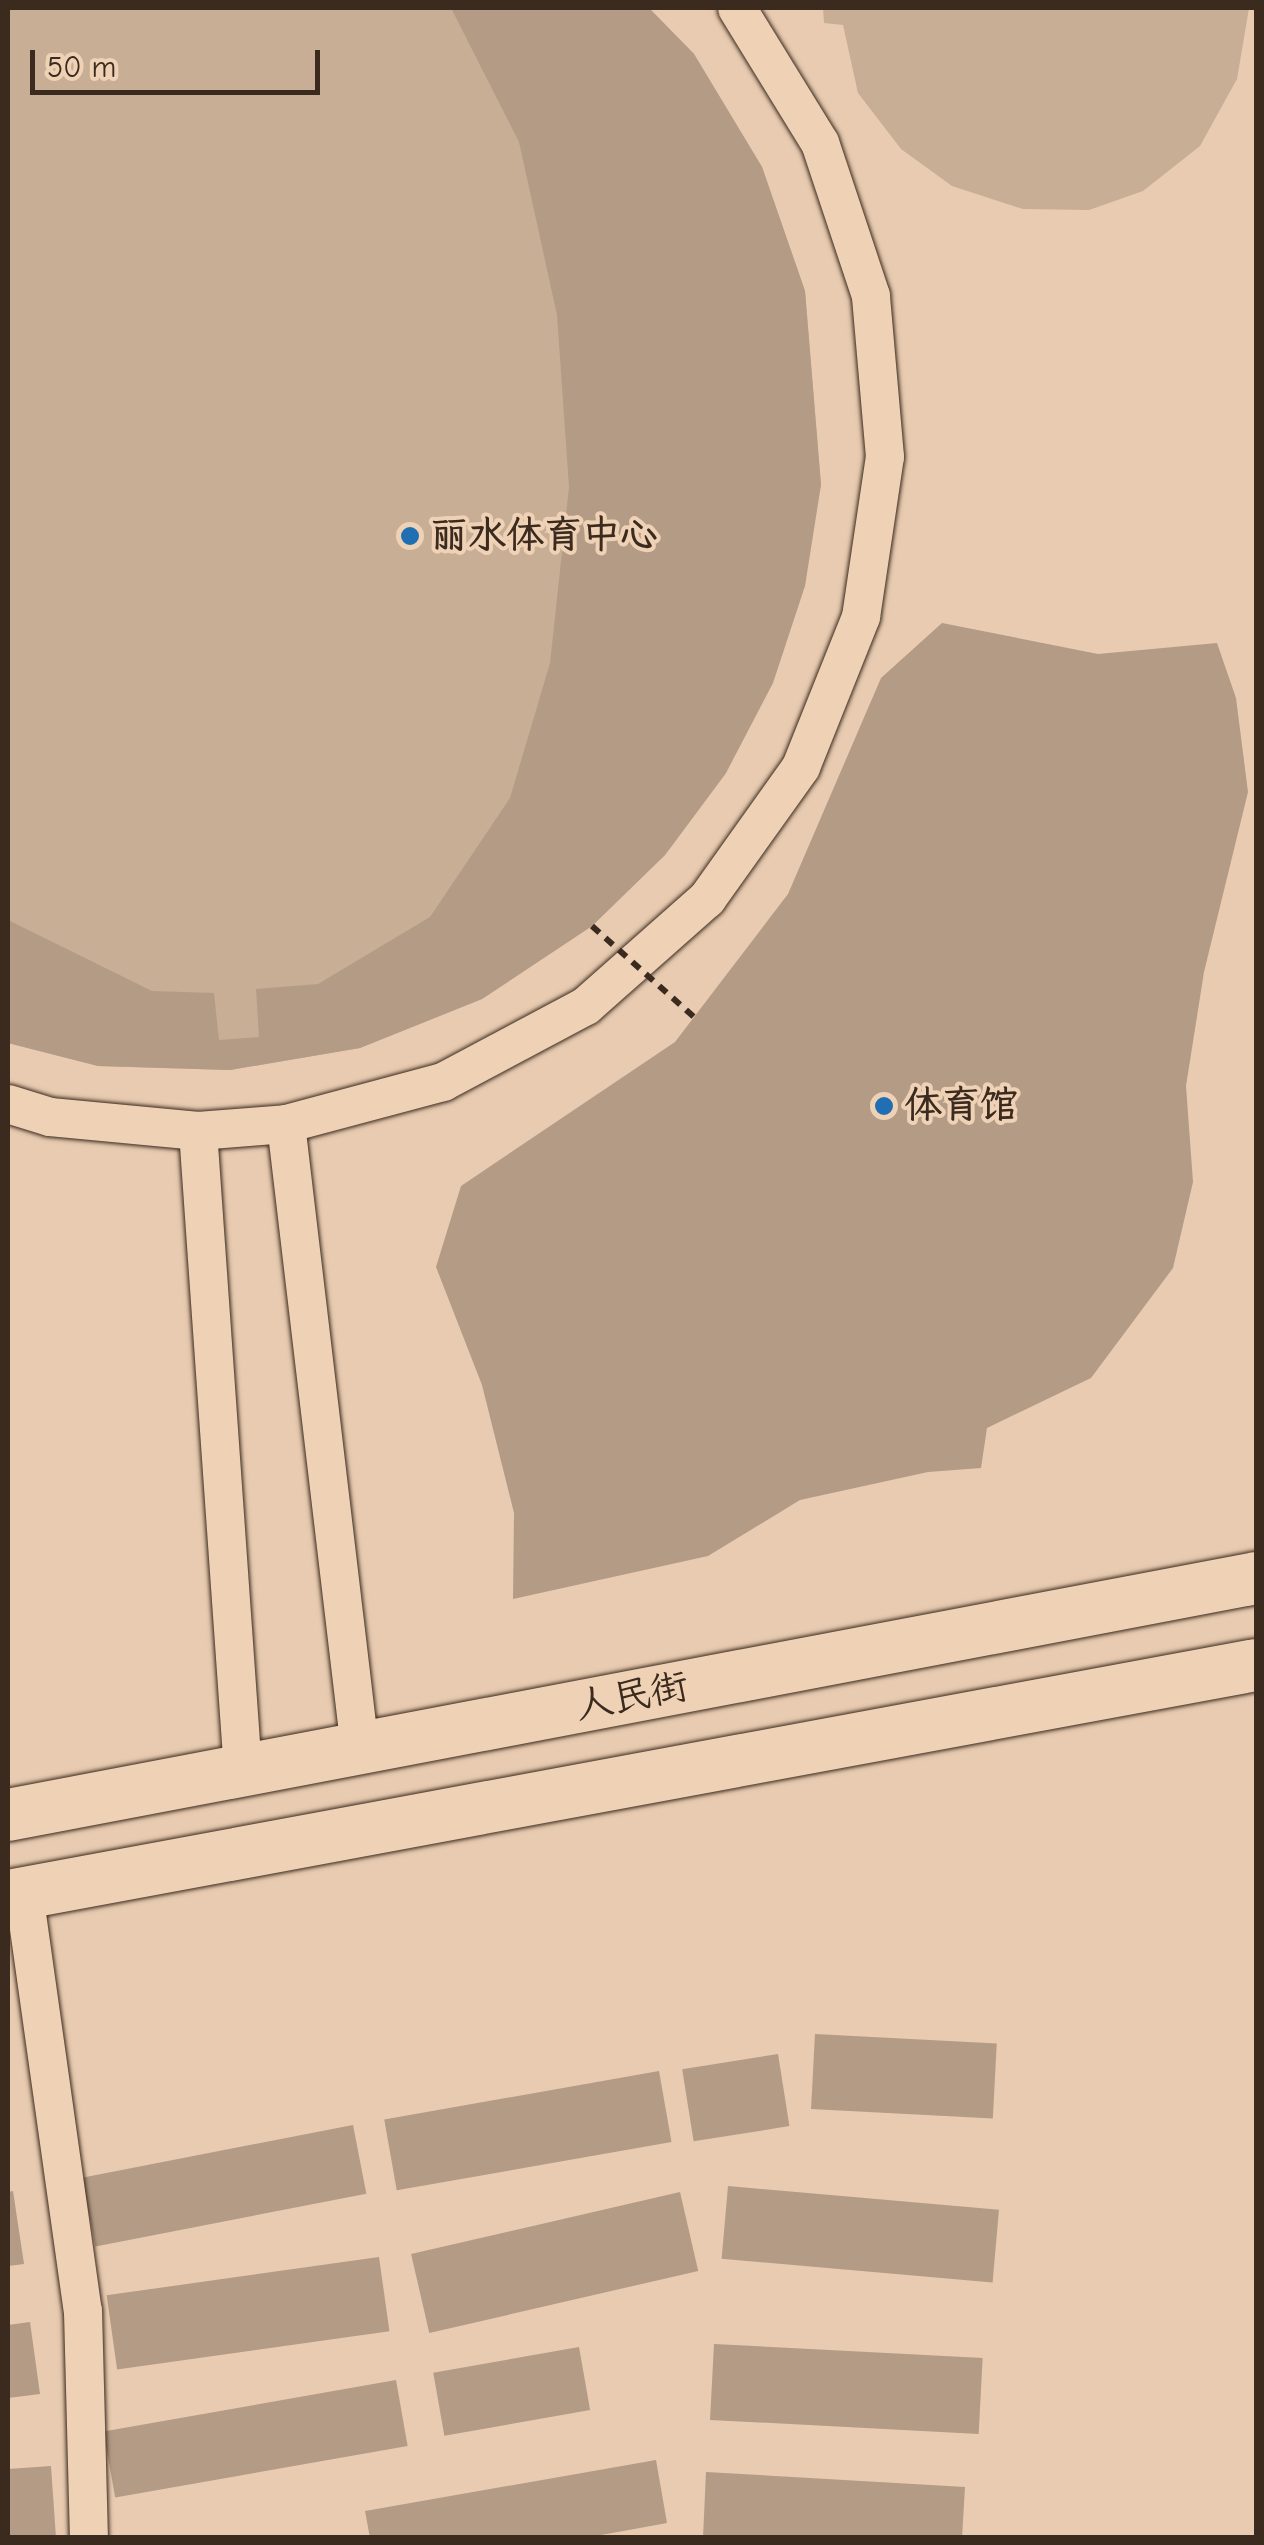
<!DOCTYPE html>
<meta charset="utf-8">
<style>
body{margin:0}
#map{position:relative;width:1264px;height:2545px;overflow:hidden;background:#e8cbb0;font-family:"Comic Neue","LXGW WenKai TC",sans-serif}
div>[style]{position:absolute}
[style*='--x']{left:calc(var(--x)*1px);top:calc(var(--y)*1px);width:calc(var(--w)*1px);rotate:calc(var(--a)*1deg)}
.green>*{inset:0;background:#c8ae95}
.building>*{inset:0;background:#b49b85;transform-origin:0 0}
.roads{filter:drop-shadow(0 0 2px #3b2a1e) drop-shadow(0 0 2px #3b2a1e)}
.minor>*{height:38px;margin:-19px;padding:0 19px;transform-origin:19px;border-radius:19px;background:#efd2b6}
.secondary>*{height:52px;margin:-26px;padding:0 26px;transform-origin:26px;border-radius:26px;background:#efd2b6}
.path-bridge>*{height:6px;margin-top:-3px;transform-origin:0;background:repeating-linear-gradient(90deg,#3b2a1e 0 10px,transparent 0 18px)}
.dots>*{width:28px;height:28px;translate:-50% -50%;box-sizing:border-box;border:5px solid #efd2b6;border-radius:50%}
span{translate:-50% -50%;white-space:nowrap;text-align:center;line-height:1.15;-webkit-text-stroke:8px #efd2b6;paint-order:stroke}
.poi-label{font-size:38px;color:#3b2a1e;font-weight:700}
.left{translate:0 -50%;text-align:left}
.street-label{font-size:38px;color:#3b2a1e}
.frame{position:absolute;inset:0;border:10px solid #3b2a1e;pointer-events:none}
.scale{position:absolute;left:30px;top:50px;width:290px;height:45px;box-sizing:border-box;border:5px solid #3b2a1e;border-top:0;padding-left:12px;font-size:30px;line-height:35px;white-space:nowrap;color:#3b2a1e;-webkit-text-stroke:8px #efd2b6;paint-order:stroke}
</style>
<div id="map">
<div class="green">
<div style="clip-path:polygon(8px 8px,649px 8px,694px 54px,762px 167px,805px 291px,821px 485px,726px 773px,665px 855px,592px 926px,482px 999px,360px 1048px,230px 1070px,98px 1066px,8px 1043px)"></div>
<div style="clip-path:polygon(823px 8px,1249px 8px,1237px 79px,1200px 146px,1143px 191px,1089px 210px,1023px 209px,952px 186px,901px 149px,858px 93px,843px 25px,824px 23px)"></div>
</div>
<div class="building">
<div style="clip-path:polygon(451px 8px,649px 8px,694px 54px,762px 167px,805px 291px,821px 485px,805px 586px,773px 683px,726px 773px,665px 855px,592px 926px,482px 999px,360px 1048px,230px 1070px,98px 1066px,8px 1043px,8px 920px,152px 991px,214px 993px,219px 1040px,259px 1037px,256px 989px,318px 984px,430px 917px,510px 798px,550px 663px,569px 487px,557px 315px,519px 142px)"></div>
<div style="clip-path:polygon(942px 623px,1098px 654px,1217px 643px,1236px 698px,1248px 792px,1204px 972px,1186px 1086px,1193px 1182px,1173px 1268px,1091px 1378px,987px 1428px,981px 1468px,928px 1472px,800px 1500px,708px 1556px,513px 1599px,514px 1513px,482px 1385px,436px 1267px,461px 1186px,675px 1042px,788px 894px,881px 678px)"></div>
<div style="left:815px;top:2034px;width:182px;height:75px;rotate:3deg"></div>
<div style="left:778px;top:2054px;width:73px;height:97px;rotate:81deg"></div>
<div style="left:659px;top:2071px;width:72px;height:279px;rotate:80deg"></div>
<div style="left:353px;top:2125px;width:70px;height:276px;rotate:79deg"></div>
<div style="left:728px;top:2186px;width:272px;height:73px;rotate:5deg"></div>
<div style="clip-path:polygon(13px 2191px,24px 2264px,8px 2266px,8px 2192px)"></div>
<div style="left:680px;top:2192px;width:81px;height:276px;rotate:77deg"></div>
<div style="left:379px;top:2257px;width:75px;height:275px;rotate:82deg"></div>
<div style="clip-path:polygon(30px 2322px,40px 2394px,8px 2398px,8px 2325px)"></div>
<div style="left:714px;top:2344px;width:269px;height:76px;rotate:3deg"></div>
<div style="left:579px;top:2347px;width:64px;height:148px;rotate:80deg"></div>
<div style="left:396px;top:2380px;width:67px;height:297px;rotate:80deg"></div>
<div style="clip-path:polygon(656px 2460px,667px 2523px,585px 2538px,370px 2538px,365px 2511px)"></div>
<div style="clip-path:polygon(51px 2466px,56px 2538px,8px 2538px,8px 2469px)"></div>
<div style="clip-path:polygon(706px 2472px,965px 2487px,962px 2538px,703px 2538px)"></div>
</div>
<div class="roads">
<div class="minor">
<div style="--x:8;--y:1104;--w:44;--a:17.2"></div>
<div style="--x:50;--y:1117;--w:149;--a:5.4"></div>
<div style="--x:198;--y:1131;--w:88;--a:-4.5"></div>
<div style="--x:286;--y:1124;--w:163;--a:-15"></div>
<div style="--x:443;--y:1082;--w:162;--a:-28"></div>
<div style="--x:586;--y:1006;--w:162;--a:-41.5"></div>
<div style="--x:707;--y:899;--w:162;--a:-54.5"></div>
<div style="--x:801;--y:767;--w:162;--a:-68.2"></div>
<div style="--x:861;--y:617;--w:162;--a:-81.5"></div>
<div style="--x:885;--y:457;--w:162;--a:-95"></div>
<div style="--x:871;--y:296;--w:161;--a:-108.4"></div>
<div style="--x:820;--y:143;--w:158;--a:-121.6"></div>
<div style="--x:286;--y:1124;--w:629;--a:83.25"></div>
<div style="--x:198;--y:1131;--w:642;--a:85.98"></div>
<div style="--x:24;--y:1893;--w:422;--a:82"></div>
<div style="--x:83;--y:2311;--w:227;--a:88.5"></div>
</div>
<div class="secondary">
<div style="--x:8;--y:1815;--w:1270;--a:-10.75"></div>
<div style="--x:8;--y:1896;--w:1269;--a:-10.49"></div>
</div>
</div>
<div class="path-bridge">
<div style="--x:592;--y:926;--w:137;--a:41.7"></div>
</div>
<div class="dots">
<div style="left:410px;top:536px;background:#1f6fb2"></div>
<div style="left:884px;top:1106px;background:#1f6fb2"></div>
</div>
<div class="poi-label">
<span class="left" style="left:430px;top:536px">丽水体育中心</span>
<span class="left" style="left:904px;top:1106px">体育馆</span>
</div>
<div class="street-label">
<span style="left:632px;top:1697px;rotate:-11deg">人民街</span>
</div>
<div class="frame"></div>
<div class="scale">50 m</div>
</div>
